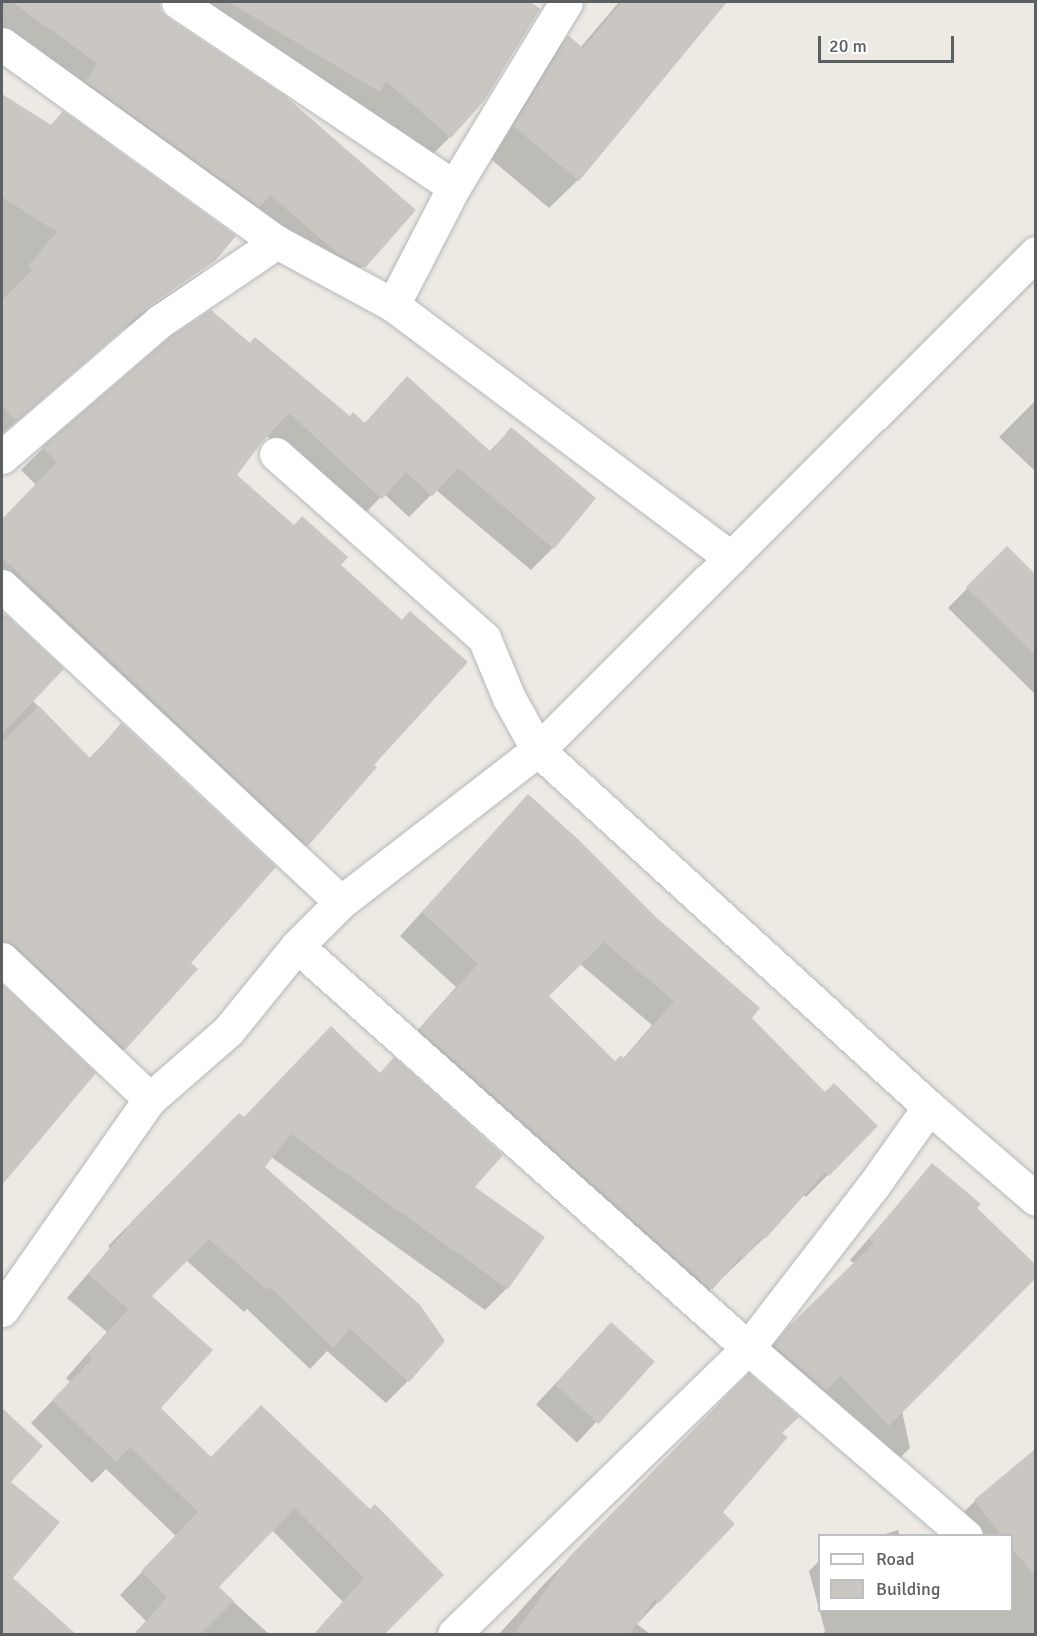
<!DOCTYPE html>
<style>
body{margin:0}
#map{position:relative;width:1037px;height:1636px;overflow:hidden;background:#edeae4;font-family:Signika,sans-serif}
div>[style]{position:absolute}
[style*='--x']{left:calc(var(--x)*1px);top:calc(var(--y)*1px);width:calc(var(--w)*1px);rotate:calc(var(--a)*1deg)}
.shadow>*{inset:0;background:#0003;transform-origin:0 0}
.building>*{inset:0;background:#cac7c3;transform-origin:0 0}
.roads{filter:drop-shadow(0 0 2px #b5b7ba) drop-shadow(0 0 2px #b5b7ba)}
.street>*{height:33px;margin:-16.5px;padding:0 16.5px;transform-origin:16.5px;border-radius:16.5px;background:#fff}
.secondary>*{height:33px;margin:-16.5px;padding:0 16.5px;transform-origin:16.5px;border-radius:16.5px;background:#fff}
span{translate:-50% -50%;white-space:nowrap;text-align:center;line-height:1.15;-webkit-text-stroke:4.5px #fff;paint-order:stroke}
.frame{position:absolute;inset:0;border:3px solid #5c6063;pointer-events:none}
.legend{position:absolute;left:818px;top:1534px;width:195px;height:78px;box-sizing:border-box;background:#fff;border:2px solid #bebfc1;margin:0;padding:8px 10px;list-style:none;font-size:18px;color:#5c6063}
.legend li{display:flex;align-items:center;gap:12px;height:30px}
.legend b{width:30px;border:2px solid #bebfc1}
.scale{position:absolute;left:818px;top:36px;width:136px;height:27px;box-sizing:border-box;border:3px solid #5c6063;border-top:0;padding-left:8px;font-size:18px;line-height:21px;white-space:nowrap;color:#5c6063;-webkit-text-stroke:4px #fff;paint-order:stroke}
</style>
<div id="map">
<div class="shadow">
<div style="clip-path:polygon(2px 2px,161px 2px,159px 4px,160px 10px,167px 19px,414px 210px,339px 292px,2px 49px)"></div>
<div style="clip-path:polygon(162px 2px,370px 2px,415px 30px,440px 2px,528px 2px,538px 10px,450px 137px,425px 162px)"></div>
<div style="clip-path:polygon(619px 2px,710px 2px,719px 9px,578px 180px,549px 208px,486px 155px,540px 65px,568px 37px,580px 48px)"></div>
<div style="clip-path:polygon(4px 98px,50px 126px,63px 113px,215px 259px,141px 310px,142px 312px,204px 271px,189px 285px,121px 331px,2px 434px,2px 100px)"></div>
<div style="clip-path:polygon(250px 344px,349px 418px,364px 424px,385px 401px,489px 452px,511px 429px,553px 548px,531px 570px,436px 490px,409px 517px,384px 494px,358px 520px,266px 435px,235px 475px,338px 565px,372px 765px,307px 845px,285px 867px,2px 603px,2px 520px,36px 485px,21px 470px,43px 448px)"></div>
<div style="clip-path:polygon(1036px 400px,1036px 472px,999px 437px)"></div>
<div style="clip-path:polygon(1007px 548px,1036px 575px,1035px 694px,948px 608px)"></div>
<div style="clip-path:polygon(2px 613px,61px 669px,32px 700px,89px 759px,121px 725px,189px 963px,124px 1049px,102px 1071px,2px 976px)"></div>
<div style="clip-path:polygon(evenodd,506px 819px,749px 1018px,824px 1094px,876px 1126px,806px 1197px,803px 1195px,765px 1237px,688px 1311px,397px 1053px,456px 987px,400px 936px,506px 819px,580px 964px,652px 1025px,623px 1059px,616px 1063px,547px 997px,580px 964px)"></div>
<div style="clip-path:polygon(2px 986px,94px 1073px,2px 1182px)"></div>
<div style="clip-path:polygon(239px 1115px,243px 1119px,472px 1188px,507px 1288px,485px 1310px,271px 1157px,263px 1167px,408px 1381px,386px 1403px,327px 1351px,310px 1369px,247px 1309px,244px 1312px,186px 1260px,150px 1296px,159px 1408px,211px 1458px,370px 1511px,442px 1575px,328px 1634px,320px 1627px,343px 1602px,272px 1530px,217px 1587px,269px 1634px,134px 1634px,146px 1621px,120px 1595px,176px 1536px,106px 1469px,92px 1483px,31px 1423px,70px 1382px,66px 1378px,107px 1332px,67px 1298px,110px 1248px,108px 1246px)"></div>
<div style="clip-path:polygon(933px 1165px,1036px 1266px,1036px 1277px,902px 1411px,910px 1448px,890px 1467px,767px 1350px,855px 1264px,850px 1260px)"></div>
<div style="left:611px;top:1324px;width:56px;height:110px;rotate:43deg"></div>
<div style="clip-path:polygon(725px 1400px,780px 1433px,720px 1512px,733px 1524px,637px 1624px,650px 1634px,499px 1634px,545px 1583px)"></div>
<div style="clip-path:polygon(1036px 1451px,1036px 1634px,822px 1634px,825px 1631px,809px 1571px,820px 1560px,820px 1610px,1012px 1610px,1012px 1536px,962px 1536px,952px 1524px,975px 1501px)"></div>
<div style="clip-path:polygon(2px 1476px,57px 1522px,11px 1578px,74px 1634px,2px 1634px)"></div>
<div style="clip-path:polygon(898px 1530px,900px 1536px,879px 1536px)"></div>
</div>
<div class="building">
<div style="clip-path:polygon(12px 2px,159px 2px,161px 11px,168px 18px,285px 96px,416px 210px,365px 268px,337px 253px,270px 195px,260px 207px,85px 81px,98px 64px)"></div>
<div style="clip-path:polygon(229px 2px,531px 2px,540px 9px,484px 101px,451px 138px,386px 81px,380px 92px)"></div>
<div style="clip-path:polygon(622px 2px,727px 2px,579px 181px,513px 126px,568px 35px,583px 48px)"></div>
<div style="clip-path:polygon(2px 94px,51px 125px,63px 111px,236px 236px,216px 260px,148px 307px,16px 421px,2px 406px,2px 300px,32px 270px,28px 266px,57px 232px,2px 197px)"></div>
<div style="clip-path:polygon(211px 310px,250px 343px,255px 337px,350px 416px,353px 412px,365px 423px,407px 376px,491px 452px,511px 427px,596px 498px,554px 549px,458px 468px,432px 496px,406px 472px,382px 499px,289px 413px,262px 442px,237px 475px,294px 525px,302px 516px,348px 557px,341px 565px,402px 620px,410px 611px,468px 662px,374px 765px,377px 767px,308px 846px,2px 558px,2px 519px,57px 462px,42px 447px,171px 336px)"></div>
<div style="clip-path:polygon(1007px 546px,1035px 574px,1035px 655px,966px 587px)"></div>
<div style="clip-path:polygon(6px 615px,64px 669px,2px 734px,2px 620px)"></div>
<div style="clip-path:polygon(39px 706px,91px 759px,121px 723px,276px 867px,191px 963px,198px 969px,125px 1050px,15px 945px,2px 941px,2px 742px)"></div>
<div style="clip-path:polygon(evenodd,528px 794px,581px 842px,657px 918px,760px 1008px,752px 1018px,825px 1092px,834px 1083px,878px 1126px,829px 1176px,825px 1172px,766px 1238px,763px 1236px,743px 1259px,741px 1256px,712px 1290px,419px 1029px,478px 964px,422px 912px,528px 794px,604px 942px,674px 1001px,624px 1059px,621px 1055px,615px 1061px,549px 996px,604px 942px)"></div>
<div style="clip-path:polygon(2px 984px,96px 1073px,2px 1185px)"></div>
<div style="clip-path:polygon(331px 1026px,380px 1073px,394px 1057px,503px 1155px,475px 1187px,545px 1237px,508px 1289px,291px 1134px,265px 1167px,420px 1305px,445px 1341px,409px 1382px,350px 1329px,333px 1348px,270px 1287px,267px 1290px,209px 1239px,152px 1296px,213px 1350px,161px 1408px,211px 1457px,261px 1405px,370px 1509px,375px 1504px,444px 1575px,384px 1635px,313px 1635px,364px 1578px,295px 1508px,219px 1587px,234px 1601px,200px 1635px,134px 1635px,167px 1597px,141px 1571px,198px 1512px,130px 1447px,116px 1462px,52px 1400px,92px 1359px,88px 1355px,128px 1309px,88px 1274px,131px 1224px,130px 1223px,239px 1113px,244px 1117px)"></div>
<div style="clip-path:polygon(932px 1163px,981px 1204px,977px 1208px,1035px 1264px,1035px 1279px,889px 1426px,841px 1376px,826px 1390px,774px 1345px,787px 1328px,874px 1243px,869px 1239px)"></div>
<div style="left:611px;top:1322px;width:59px;height:84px;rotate:42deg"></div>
<div style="clip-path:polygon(749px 1373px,799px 1417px,782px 1433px,788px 1437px,723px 1512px,735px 1524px,659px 1603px,655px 1599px,629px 1635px,514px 1635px,569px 1557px)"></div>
<div style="clip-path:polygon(2px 1408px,43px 1446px,11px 1482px,60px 1522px,13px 1578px,77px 1635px,2px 1635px)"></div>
<div style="clip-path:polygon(1035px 1449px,1035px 1576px,1011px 1547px,1011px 1536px,1002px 1536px,974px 1500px)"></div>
</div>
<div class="roads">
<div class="street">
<div style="--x:178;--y:2;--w:332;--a:33.8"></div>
<div style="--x:2;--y:44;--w:339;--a:35.8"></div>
<div style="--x:277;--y:242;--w:132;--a:28.5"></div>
<div style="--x:393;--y:305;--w:422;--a:36.8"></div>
<div style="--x:393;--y:305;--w:133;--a:-62.7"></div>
<div style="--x:454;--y:187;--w:216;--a:-58.8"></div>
<div style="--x:276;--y:454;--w:278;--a:41.5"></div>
<div style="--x:484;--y:638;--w:65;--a:67.4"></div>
<div style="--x:509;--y:698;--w:60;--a:60.9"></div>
<div style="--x:538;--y:750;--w:529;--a:42.4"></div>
<div style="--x:929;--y:1107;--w:97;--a:125.3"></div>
<div style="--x:873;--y:1186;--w:205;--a:127.7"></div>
<div style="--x:748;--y:1348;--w:410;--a:135.8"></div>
<div style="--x:2;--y:457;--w:208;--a:-40.7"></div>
<div style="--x:160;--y:321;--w:141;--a:-34"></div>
<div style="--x:2;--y:586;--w:463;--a:43"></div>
<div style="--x:297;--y:946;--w:604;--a:41.71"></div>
<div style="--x:748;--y:1348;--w:288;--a:40.8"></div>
<div style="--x:2;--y:959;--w:204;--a:43.4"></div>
<div style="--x:929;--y:1107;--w:141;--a:40.7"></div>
</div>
<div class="secondary">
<div style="--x:2;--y:1310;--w:258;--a:-55"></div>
<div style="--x:150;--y:1099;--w:103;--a:-41.1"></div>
<div style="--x:228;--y:1031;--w:109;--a:-50.9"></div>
<div style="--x:297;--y:946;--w:62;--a:-45"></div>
<div style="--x:341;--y:902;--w:249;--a:-37.7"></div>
<div style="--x:538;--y:750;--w:704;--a:-44.94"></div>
</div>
</div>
<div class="frame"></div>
<ul class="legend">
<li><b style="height:8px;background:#fff"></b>Road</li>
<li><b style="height:16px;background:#cac7c3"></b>Building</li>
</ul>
<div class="scale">20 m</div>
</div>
